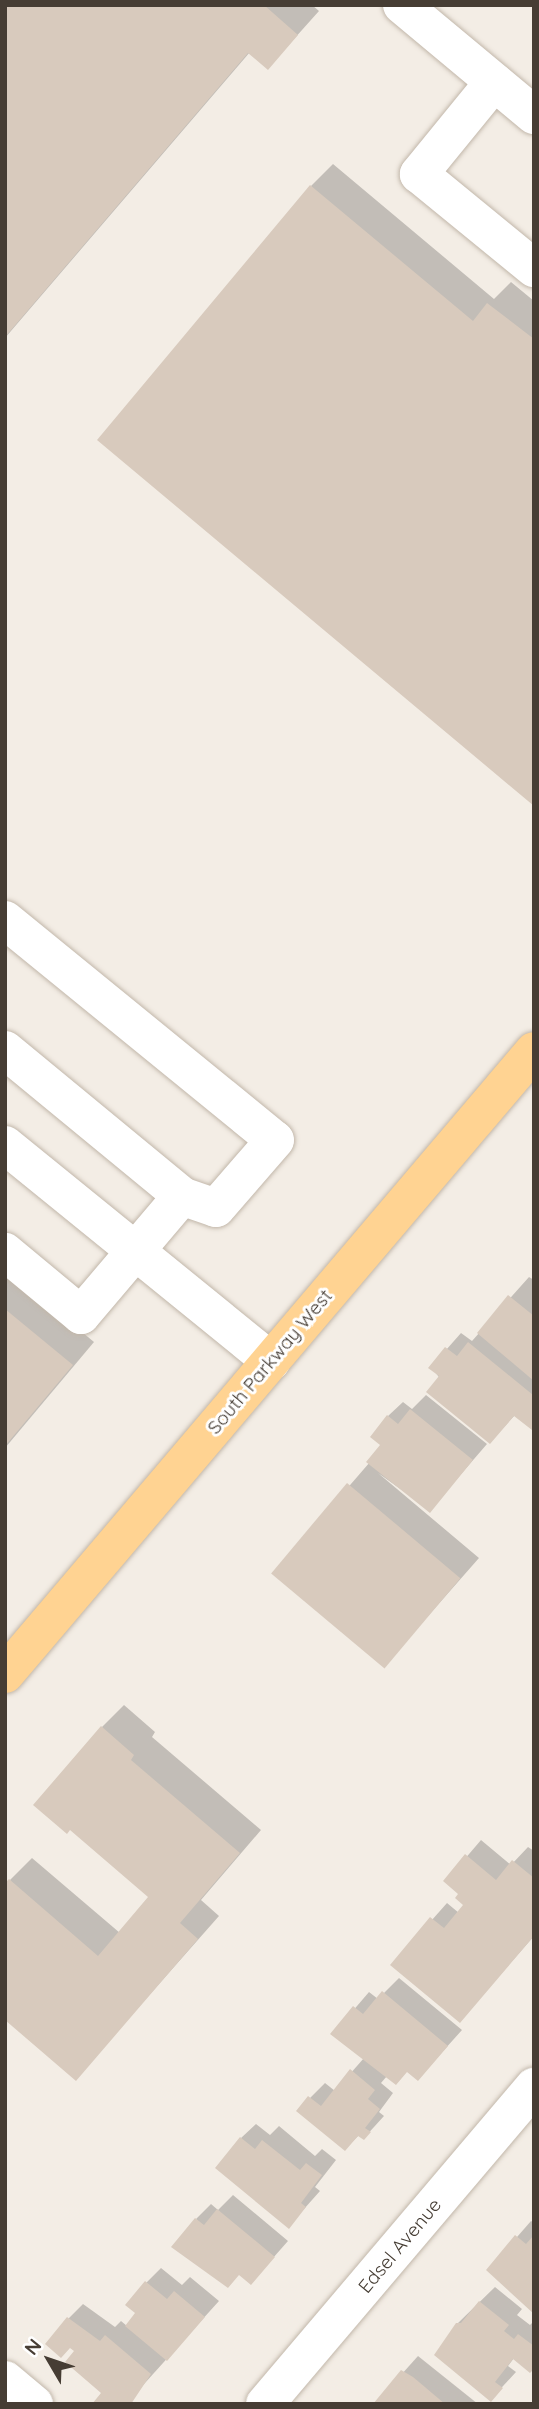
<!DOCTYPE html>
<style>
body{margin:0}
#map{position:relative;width:539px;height:2409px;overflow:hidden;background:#f3ede5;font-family:Quicksand,sans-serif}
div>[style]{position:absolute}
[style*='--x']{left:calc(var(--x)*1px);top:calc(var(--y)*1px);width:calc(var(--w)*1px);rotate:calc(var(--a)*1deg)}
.shadow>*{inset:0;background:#0003}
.building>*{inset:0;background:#d8cabd;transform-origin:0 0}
.roads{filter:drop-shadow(0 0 2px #c2b7aa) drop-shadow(0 0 2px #c2b7aa)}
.minor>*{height:38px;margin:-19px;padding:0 19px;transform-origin:19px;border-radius:19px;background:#fff}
.major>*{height:38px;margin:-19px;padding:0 19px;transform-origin:19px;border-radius:19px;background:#ffd392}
span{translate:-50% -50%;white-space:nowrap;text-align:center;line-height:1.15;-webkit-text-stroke:6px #fff;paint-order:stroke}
.street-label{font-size:19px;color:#463d34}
.frame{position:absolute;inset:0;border:7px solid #463d34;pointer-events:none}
.north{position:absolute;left:14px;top:2325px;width:70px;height:70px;-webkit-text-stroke:5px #fff;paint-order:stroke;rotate:309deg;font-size:19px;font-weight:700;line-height:28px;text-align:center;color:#463d34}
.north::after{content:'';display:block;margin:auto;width:24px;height:32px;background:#463d34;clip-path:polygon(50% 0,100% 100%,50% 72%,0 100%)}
</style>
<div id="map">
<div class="shadow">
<div style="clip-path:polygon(5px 5px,312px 5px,319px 11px,268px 68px,250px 52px,5px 338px)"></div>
<div style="clip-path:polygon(333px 164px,494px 299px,511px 282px,534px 301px,534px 803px,311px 186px)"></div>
<div style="clip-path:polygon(5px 1268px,94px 1342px,5px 1448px)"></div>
<div style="clip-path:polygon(529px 1277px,534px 1280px,534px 1426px,515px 1415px,490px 1442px,431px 1367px,461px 1333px,472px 1341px)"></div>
<div style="clip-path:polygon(426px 1395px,487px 1444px,430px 1510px,378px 1473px,479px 1558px,384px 1666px,274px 1573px,370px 1462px,382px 1445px,388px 1416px,403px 1402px,412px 1409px)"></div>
<div style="clip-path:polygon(124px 1705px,155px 1732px,152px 1737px,261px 1830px,201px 1900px,219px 1916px,76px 2078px,10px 1880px,32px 1858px,120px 1933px,151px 1897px,102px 1727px)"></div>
<div style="clip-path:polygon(481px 1840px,511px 1865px,528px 1847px,534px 1851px,534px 1936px,460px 2021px,392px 1965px,447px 1903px,459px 1913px,465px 1904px,461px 1893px,446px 1881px)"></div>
<div style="clip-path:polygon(399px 1978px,462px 2030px,418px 2079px,408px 2070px,387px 2076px,381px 2083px,393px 2093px,379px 2112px,384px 2116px,364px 2138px,359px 2135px,345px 2149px,310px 2098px,325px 2083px,335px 2091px,364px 2058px,333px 2034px,369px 1992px,378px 1999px)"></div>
<div style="clip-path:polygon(256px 2124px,270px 2135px,279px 2126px,315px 2156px,322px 2149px,336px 2160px,315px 2187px,320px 2191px,288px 2227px,241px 2138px)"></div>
<div style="clip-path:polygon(233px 2195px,288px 2241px,251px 2283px,196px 2219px,211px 2204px,218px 2210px)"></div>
<div style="clip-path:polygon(531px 2221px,534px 2223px,534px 2311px,488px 2270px)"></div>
<div style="clip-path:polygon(161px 2268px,182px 2285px,190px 2277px,219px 2301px,126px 2404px,104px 2393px,77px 2351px,68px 2319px,83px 2304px,115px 2327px,121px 2321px,127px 2326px,138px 2313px,146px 2283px)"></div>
<div style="clip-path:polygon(495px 2287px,522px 2309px,517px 2315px,530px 2325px,534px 2321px,534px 2367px,514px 2358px,508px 2366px,516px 2372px,491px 2399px,457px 2324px)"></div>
<div style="clip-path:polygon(418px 2356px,478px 2404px,375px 2404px)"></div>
</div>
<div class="building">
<div style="clip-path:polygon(5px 5px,264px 5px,298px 35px,268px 70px,248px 53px,5px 337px)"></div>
<div style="clip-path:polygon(310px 185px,473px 321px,487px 303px,534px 339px,534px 806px,97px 440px)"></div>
<div style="clip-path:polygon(508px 1295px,534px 1316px,534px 1381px,477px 1333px)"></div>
<div style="clip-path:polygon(5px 1309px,73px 1365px,5px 1446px)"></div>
<div style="clip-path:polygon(468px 1342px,533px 1395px,532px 1430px,514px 1416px,490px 1444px,426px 1392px,439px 1376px,428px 1368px,445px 1347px,457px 1356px)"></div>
<div style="clip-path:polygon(410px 1409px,473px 1460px,430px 1513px,366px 1462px,380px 1445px,370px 1437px,387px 1415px,398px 1424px)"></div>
<div style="left:347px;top:1483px;width:148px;height:118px;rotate:40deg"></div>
<div style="clip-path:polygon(101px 1726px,134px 1755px,131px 1760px,240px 1853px,180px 1923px,198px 1939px,76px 2081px,5px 2020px,5px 1883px,9px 1879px,98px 1956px,148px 1897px,70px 1830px,67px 1834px,33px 1805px)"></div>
<div style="clip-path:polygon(465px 1854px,496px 1880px,512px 1860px,534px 1878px,534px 1936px,460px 2023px,390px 1965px,430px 1917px,444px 1928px,463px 1905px,455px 1898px,458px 1894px,443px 1881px)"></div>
<div style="clip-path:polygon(382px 1991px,448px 2046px,418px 2081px,407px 2072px,396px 2085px,330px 2034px,353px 2006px,363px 2014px)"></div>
<div style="clip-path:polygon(350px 2069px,375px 2090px,368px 2099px,380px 2109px,365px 2128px,371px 2132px,364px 2140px,358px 2136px,345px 2151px,296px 2111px,308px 2096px,321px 2106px)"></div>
<div style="clip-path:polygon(240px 2137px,255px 2149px,262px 2140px,300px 2170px,306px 2163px,322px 2175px,301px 2203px,306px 2207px,289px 2229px,215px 2168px)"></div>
<div style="clip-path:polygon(217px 2209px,275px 2257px,251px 2285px,239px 2275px,228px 2288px,171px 2247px,195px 2218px,204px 2225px)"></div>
<div style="clip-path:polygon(515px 2235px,526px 2244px,534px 2235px,534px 2314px,486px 2270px)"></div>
<div style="clip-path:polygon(145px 2281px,167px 2299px,174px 2291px,205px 2317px,167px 2361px,125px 2326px,135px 2313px,125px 2305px)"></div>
<div style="clip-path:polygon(479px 2301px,509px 2325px,504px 2331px,514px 2339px,518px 2334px,534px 2346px,534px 2369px,530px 2373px,513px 2359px,495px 2382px,503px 2388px,491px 2402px,434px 2355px,456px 2323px,461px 2323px)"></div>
<div style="clip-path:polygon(67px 2317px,100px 2341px,105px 2335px,151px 2374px,131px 2404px,92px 2404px,101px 2393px,65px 2362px,74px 2351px,70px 2348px,61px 2358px,45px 2344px)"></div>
<div style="clip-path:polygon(401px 2370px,413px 2377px,445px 2404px,373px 2404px)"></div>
</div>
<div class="roads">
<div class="minor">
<div style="--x:402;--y:5;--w:172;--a:39.8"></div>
<div style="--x:494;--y:82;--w:119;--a:129.2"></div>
<div style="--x:419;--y:174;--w:149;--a:39.3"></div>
<div style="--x:5;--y:920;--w:348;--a:39.2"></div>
<div style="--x:275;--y:1140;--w:90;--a:130.9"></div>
<div style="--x:216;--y:1208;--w:36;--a:-161"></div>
<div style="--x:182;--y:1196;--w:156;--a:130.3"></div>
<div style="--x:81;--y:1315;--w:99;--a:-140.3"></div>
<div style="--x:5;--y:1050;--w:229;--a:39.5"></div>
<div style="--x:5;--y:1145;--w:343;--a:39.1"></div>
<div style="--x:5;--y:2380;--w:38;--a:40"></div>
<div style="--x:265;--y:2404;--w:416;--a:-49.7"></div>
</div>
<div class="major">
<div style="--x:5;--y:1674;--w:817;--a:-49.66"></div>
</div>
</div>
<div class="street-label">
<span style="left:270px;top:1362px;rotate:-50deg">South Parkway West</span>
<span style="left:400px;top:2246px;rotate:-50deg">Edsel Avenue</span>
</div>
<div class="frame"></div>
<div class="north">N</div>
</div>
